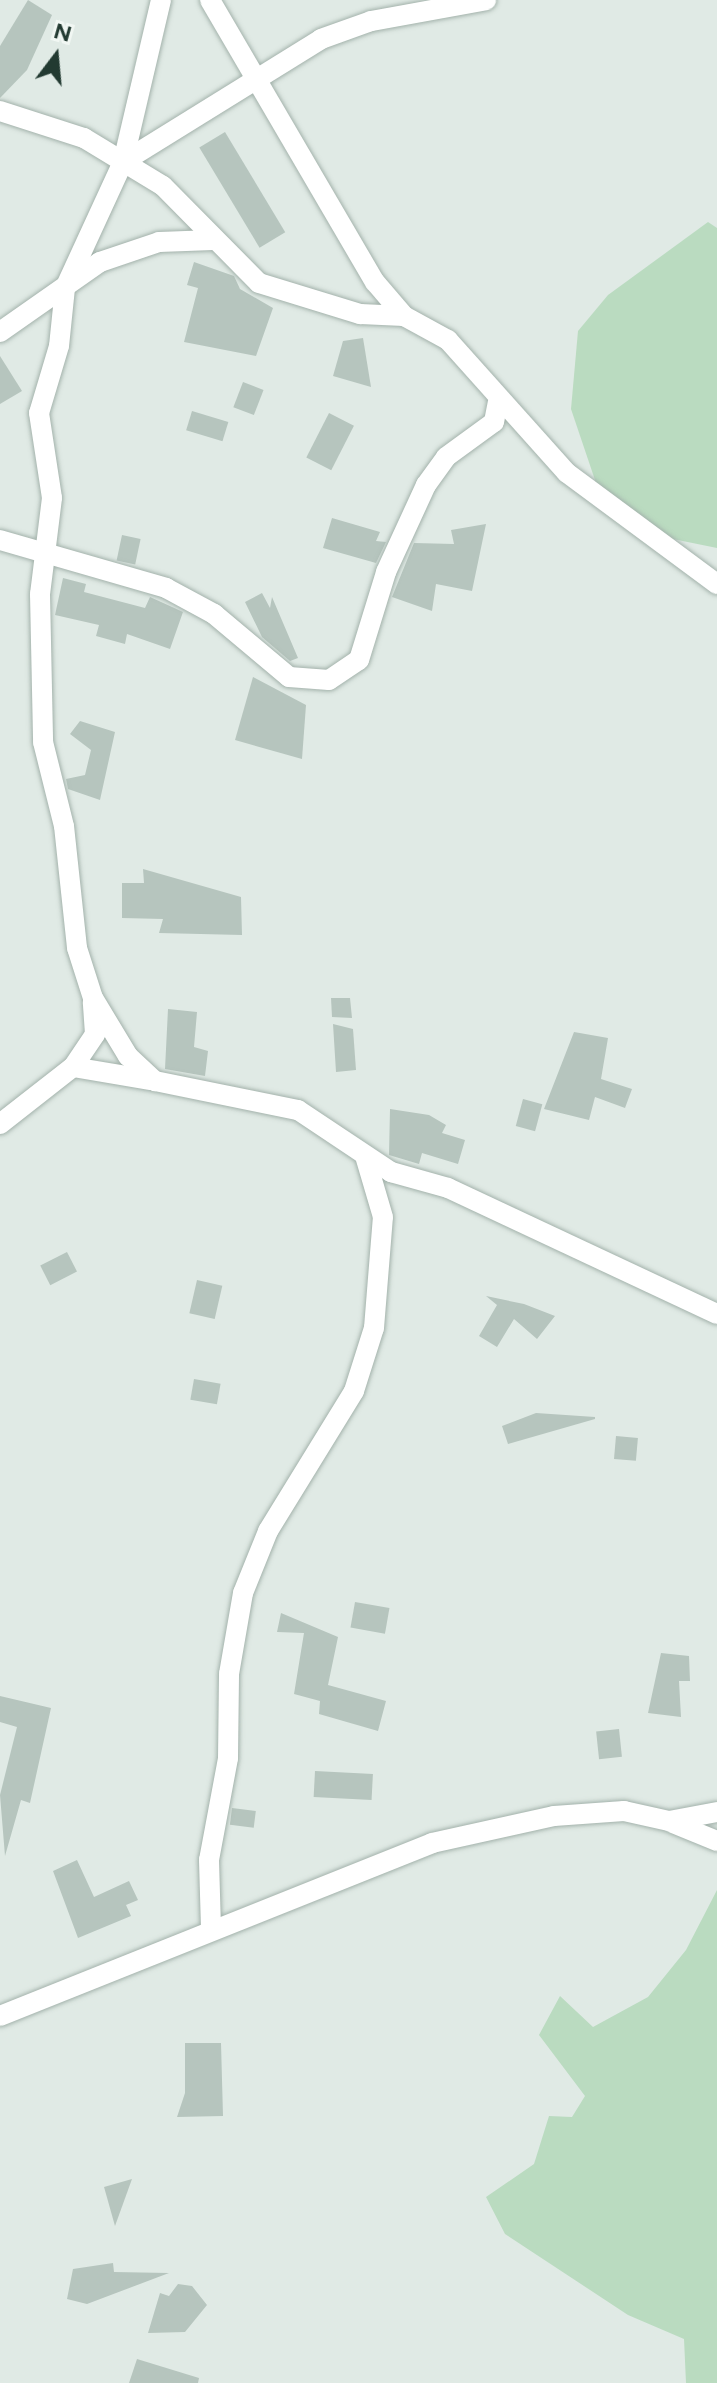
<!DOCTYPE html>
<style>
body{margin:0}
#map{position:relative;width:717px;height:2383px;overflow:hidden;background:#e0eae5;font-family:Figtree,sans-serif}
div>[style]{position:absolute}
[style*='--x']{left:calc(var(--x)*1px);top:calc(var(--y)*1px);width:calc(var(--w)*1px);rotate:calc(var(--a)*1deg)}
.green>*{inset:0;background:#badbc0}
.building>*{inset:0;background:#b6c5be;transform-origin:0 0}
.roads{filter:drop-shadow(0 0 2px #a3b2ab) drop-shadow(0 0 2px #a3b2ab)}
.street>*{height:20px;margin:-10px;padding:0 10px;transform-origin:10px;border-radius:10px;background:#fff}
span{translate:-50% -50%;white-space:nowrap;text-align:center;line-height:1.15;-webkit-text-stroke:6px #f1f7f3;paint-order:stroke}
.north{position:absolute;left:16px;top:16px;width:80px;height:80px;-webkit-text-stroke:6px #f1f7f3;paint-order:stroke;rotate:16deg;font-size:22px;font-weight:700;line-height:32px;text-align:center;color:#223a31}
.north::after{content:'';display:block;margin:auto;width:28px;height:36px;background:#223a31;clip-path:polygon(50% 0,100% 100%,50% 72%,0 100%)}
</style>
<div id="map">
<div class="green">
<div style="clip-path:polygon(708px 222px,717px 228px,717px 548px,668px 538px,597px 486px,571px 409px,578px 331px,608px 295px)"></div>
<div style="clip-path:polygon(717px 1890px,717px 2383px,686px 2383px,684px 2339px,628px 2315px,505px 2234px,486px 2197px,534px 2164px,549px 2116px,572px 2117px,585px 2096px,539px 2035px,560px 1996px,593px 2027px,648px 1997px,686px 1950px)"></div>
</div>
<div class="building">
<div style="clip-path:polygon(28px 0,52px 15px,27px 70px,0 98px,0 46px)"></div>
<div style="left:225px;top:132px;width:117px;height:30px;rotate:59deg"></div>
<div style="clip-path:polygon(194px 262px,234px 276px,240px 289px,273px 308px,256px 356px,184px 342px,198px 288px,187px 285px)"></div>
<div style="clip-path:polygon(363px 338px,371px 387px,333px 376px,343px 341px)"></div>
<div style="clip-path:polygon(0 356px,22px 391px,0 404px)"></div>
<div style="left:243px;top:382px;width:22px;height:27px;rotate:21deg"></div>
<div style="left:192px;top:411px;width:38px;height:20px;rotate:17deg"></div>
<div style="left:329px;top:413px;width:28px;height:50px;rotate:27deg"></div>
<div style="clip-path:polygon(332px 518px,380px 532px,376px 541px,386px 542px,376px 563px,323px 548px)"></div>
<div style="clip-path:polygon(486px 524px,472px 591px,436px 584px,432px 611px,392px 597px,414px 543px,454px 544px,451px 530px)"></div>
<div style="left:122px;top:535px;width:19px;height:26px;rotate:12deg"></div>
<div style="clip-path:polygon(63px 578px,86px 584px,84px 592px,145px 608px,150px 597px,183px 612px,170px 649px,127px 634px,125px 644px,96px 636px,99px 625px,55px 615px)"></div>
<div style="clip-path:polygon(262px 593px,270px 608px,272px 597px,298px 658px,290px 661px,262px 637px,245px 602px)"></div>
<div style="clip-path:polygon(253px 677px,306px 705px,302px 759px,235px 740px)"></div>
<div style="clip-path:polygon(80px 721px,115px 732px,100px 800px,68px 789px,66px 779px,85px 775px,91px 750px,70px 734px)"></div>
<div style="clip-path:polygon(143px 869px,241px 897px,242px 935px,159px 933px,163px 919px,122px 918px,122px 883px,144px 883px)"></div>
<div style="clip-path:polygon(331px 998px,350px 998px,352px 1018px,332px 1017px)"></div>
<div style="clip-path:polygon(168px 1009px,197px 1012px,194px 1047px,208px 1051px,205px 1076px,165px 1069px)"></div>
<div style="clip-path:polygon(333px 1024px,353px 1029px,356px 1070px,336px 1072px)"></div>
<div style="clip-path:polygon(574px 1032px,608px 1038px,601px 1079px,632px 1089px,625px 1108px,595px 1097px,589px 1120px,544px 1109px)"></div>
<div style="left:523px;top:1099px;width:20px;height:28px;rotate:15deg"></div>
<div style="clip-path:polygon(390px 1109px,429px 1115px,446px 1125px,442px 1133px,465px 1140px,458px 1164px,422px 1153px,419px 1164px,389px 1155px)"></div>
<div style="left:67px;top:1252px;width:22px;height:30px;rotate:63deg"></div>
<div style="left:197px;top:1280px;width:26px;height:34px;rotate:13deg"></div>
<div style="clip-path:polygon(486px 1296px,524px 1304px,555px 1316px,537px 1339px,514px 1319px,497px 1347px,479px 1336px,497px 1305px)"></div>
<div style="left:194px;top:1379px;width:27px;height:21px;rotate:10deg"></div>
<div style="clip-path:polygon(536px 1413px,595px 1417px,595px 1419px,508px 1444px,502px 1426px)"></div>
<div style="left:616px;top:1436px;width:22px;height:23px;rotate:5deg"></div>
<div style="left:355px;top:1602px;width:35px;height:26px;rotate:10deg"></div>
<div style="clip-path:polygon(281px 1613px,338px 1637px,328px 1685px,386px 1701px,378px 1731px,319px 1714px,320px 1701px,294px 1694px,304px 1633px,277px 1632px)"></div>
<div style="clip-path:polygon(661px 1653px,689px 1656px,690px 1681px,679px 1681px,681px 1717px,648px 1713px)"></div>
<div style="clip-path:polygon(0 1696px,51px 1708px,30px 1803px,21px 1800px,5px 1856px,0 1795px,17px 1727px,0 1722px)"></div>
<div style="left:619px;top:1729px;width:28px;height:23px;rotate:84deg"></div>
<div style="left:315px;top:1771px;width:58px;height:26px;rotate:3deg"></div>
<div style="left:232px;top:1808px;width:24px;height:17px;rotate:7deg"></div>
<div style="clip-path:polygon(77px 1860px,94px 1897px,129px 1881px,138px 1900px,126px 1905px,131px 1916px,78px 1938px,53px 1871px)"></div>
<div style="clip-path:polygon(185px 2043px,221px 2043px,223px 2116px,177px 2117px,185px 2093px)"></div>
<div style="clip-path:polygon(132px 2179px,115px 2226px,104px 2187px)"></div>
<div style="clip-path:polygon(113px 2263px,114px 2272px,169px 2273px,87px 2304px,67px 2299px,73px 2269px)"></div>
<div style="clip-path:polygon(178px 2284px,192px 2286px,207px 2305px,185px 2332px,148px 2333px,160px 2293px,169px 2296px)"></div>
<div style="clip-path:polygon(137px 2359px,199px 2378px,198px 2383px,129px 2383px)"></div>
</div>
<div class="roads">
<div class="street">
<div style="--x:161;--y:0;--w:166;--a:103.2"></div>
<div style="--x:123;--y:162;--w:139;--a:114.7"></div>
<div style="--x:65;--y:288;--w:58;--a:95.9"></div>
<div style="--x:59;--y:346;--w:70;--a:106.6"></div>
<div style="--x:39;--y:413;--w:86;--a:81.3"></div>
<div style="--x:52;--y:498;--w:97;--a:97.1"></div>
<div style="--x:40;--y:594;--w:148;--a:88.8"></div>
<div style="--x:43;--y:742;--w:87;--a:76"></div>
<div style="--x:64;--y:826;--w:123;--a:83.9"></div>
<div style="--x:77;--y:948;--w:52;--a:72.3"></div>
<div style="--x:93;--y:998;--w:68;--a:58.9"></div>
<div style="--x:128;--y:1056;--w:37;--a:43"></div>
<div style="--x:155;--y:1081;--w:146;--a:11.5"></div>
<div style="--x:298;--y:1110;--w:112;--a:33.7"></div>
<div style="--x:391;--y:1172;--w:59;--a:15.7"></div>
<div style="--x:448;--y:1188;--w:297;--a:25.1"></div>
<div style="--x:210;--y:0;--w:327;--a:59.7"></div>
<div style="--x:375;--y:282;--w:45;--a:49.5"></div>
<div style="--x:0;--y:111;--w:88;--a:17.8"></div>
<div style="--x:84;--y:138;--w:92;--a:31.3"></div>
<div style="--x:163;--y:186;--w:136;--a:45.3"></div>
<div style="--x:259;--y:283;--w:106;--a:17.1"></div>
<div style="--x:360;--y:314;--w:44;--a:2.6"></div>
<div style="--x:404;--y:316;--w:50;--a:28.6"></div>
<div style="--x:448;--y:340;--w:178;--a:48.2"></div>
<div style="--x:567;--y:473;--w:187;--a:36.5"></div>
<div style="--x:123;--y:162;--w:233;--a:-31.8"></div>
<div style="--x:321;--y:39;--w:53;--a:-19.8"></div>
<div style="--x:371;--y:21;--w:117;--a:-10.3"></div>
<div style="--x:0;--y:332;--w:122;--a:-35"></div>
<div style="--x:100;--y:262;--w:62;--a:-18.7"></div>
<div style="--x:159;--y:242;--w:54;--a:-2.1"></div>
<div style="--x:0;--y:540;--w:173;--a:16.1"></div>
<div style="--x:166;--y:588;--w:55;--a:28.4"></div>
<div style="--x:214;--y:614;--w:98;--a:40"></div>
<div style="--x:289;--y:677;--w:40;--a:4.3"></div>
<div style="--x:329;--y:680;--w:36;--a:-34"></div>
<div style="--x:359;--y:660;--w:92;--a:-72.9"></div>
<div style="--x:386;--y:572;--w:96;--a:-65.3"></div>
<div style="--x:426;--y:485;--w:34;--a:-54"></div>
<div style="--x:446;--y:457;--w:59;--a:-36.1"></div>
<div style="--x:494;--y:422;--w:20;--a:-79"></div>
<div style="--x:73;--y:1067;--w:79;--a:9.5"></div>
<div style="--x:0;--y:1124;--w:93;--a:-38"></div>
<div style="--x:73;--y:1067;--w:40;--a:-56"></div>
<div style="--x:95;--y:1034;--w:32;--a:-94"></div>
<div style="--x:673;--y:1823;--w:48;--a:22.2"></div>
<div style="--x:211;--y:1928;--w:68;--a:-91.7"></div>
<div style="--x:209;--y:1860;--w:104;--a:-79.4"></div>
<div style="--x:228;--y:1758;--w:84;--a:-89.3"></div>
<div style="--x:229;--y:1674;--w:82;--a:-80.2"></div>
<div style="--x:243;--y:1593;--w:67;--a:-68"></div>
<div style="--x:268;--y:1531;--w:164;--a:-58.4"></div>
<div style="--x:354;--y:1391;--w:66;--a:-72.4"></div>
<div style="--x:374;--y:1328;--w:111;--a:-85.4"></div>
<div style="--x:383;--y:1217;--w:64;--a:-106.4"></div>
<div style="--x:0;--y:2016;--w:465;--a:-21.8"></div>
<div style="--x:432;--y:1843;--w:125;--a:-12.5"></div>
<div style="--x:554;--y:1816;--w:70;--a:-4.1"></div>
<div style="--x:624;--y:1811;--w:46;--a:12.5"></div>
<div style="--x:669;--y:1821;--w:49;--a:-10.6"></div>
</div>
</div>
<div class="north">N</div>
</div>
